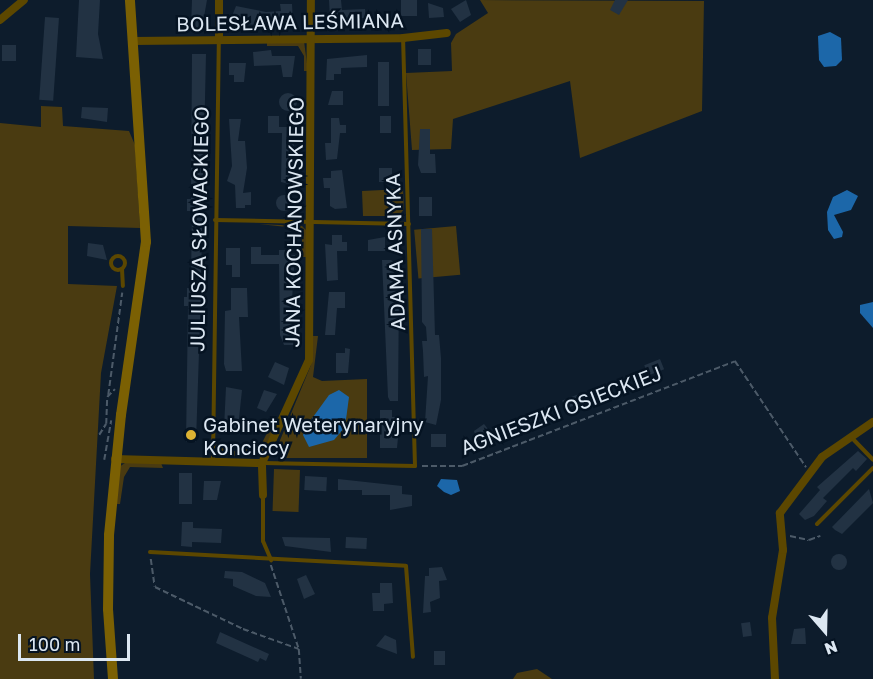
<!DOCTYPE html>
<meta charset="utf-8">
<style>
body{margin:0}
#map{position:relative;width:873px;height:679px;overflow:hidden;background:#0d1c2c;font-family:"Golos Text",sans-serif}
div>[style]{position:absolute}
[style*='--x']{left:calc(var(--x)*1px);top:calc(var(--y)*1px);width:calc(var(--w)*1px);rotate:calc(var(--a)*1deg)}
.green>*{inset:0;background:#4a3b11;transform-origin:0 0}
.water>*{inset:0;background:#1c67a9}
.building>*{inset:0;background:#223243;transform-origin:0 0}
.round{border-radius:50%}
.path>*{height:1.5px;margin-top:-0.75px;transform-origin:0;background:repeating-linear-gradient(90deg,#4c5a68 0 6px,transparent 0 9px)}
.lane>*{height:4px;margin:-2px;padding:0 2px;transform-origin:2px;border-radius:2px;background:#5c4700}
.lane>.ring{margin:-2px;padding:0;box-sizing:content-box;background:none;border:4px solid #5c4700;border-radius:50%}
.street>*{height:8px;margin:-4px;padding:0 4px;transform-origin:4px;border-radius:4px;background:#5c4700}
.secondary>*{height:10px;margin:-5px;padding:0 5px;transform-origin:5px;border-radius:5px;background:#7b6003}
.dots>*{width:16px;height:16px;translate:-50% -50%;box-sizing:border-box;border:3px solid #051322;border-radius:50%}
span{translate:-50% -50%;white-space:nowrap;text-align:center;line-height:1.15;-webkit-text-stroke:5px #051322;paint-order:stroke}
.street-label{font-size:20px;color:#dce7f2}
.poi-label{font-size:20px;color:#dce7f2}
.left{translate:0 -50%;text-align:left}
.north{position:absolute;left:795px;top:601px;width:60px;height:60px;-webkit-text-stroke:4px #051322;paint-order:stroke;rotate:160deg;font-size:16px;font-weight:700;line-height:24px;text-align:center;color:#dce7f2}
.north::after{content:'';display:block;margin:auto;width:21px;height:27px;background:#dce7f2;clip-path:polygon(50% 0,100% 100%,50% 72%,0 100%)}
.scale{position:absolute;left:18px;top:634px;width:112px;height:27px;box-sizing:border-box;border:3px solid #dce7f2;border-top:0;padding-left:8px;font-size:18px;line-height:21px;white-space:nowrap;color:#dce7f2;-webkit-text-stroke:4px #051322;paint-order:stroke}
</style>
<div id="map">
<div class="green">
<div style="clip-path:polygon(480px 0,704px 1px,702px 111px,580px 158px,570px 81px,453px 119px,451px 149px,412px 150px,406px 73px,452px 71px,451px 43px,456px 34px,488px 13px)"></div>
<div style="clip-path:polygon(267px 41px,304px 41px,308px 71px,304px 71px,304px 56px,298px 46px,267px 46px)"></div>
<div style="clip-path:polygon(41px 106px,62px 107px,63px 126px,129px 131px,135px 145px,140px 228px,68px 226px,68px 284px,117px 286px,101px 373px,90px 574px,94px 679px,0 679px,0 123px,41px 127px)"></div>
<div style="clip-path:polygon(403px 189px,404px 209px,399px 216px,363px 216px,362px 191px)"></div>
<div style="clip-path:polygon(259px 224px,302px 226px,307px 231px,307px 257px,302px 257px,302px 239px,296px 228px)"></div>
<div style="left:456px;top:226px;width:49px;height:42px;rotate:85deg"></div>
<div style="clip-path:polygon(313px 336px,318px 336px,313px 377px,322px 381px,367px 379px,367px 458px,286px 458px,276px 450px,311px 365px)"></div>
<div style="clip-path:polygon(273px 421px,277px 423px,261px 455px,223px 456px,217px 452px,215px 443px,229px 452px,260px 447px)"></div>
<div style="clip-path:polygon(125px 463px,161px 463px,163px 468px,130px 467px,124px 477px,120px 504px,115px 504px,119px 467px)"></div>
<div style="left:274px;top:469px;width:26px;height:42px;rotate:2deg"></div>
<div style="clip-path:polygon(537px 669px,552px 679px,513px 679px,517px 673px)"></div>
</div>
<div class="water">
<div style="clip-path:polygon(830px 32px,841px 38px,842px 60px,836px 66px,824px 67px,819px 60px,818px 36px)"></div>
<div style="clip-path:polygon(847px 190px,858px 196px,851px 210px,834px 215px,843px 232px,842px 237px,834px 239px,828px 230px,827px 212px,833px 197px)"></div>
<div style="clip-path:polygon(873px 302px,873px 328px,860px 313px,860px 305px)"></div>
<div style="clip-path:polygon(339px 390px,349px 397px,345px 427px,334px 440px,309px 447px,303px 435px,308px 424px,329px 395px)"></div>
<div style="clip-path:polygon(441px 479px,457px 480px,460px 491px,451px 495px,444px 492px,437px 486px)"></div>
</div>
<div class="building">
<div style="clip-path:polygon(79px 0,100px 0,98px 34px,103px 59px,76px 57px)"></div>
<div style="clip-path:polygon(192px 0,207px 0,202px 28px,191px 28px)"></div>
<div style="clip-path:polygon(329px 0,341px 0,342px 10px,365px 9px,366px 18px,330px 19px)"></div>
<div style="left:401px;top:0;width:16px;height:16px"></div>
<div style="clip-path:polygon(466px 0,471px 15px,460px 22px,451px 9px)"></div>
<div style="clip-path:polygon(615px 0,628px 0,619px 15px,610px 10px)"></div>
<div style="clip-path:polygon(428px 3px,443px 8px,444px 17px,429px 18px)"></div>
<div style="clip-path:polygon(280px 4px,292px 4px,293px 22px,267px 21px,268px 24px,257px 25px,239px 23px,239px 16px,232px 16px,236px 6px,266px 12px,281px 11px)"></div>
<div style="left:45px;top:17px;width:14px;height:83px;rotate:4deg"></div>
<div style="left:2px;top:45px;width:14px;height:16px"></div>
<div style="left:418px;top:49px;width:13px;height:16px"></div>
<div style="clip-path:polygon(271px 50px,272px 56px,295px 56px,292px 77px,283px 77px,281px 65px,254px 66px,253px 52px)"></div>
<div style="clip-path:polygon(192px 54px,206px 54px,201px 277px,191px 277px,192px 211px,187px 211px,187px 199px,191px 199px)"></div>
<div style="clip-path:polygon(367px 55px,367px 67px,341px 68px,341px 74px,334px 74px,334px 80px,326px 80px,327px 59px)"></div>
<div style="left:378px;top:62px;width:11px;height:44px"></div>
<div style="clip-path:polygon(229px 63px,246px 63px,244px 82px,234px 82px,234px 75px,229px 75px)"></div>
<div style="clip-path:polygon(332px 91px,343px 91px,343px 105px,328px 105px)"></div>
<div class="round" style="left:279px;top:93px;width:18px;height:18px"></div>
<div style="clip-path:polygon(82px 107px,108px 108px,107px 122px,81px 118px)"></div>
<div style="clip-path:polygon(268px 116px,279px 116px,279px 127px,289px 127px,289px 141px,294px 141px,293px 185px,281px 182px,282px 133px,268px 133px)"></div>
<div style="left:380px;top:116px;width:11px;height:17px"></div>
<div style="clip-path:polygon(331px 118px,339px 118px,340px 125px,346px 125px,346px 133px,340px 133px,337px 159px,326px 160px,325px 143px,331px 143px)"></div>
<div style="clip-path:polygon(229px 119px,241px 119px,238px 141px,245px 141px,247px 168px,243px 193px,251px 192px,251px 205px,245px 205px,245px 208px,236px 208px,235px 185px,227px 181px,232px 166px)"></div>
<div style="clip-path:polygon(420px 129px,430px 129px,430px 154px,435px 154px,436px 173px,421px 173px,418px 165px)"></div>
<div style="left:379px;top:168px;width:13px;height:14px"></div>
<div style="clip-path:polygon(342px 170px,347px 208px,335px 209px,330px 206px,330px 188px,324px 188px,323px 178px,331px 178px,331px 171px)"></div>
<div class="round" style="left:276px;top:195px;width:16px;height:16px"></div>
<div style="left:419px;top:197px;width:13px;height:19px"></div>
<div style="clip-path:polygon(421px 229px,432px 229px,435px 335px,439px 335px,441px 358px,441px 400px,436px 425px,425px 422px,428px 376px,424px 377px,423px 351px,422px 341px,427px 341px,426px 327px,422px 322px)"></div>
<div style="clip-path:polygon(332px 235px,342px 235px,342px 242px,347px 242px,347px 251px,337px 251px,338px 280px,327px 281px,325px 244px,332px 245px)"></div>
<div style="clip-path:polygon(385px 237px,385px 251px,368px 251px,368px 240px)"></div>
<div style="clip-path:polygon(88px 243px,103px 245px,107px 260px,87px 256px)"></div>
<div style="clip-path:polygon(251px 247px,261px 247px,261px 255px,279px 255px,279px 250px,291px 250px,291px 255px,295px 255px,291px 314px,292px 327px,296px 327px,295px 345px,284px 345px,280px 335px,279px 264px,251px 264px)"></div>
<div style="clip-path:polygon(226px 248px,240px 248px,240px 277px,232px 277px,232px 265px,226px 265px)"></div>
<div style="clip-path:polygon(382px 260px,391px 260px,399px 266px,393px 274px,394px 288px,399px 288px,398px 401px,390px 401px,388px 397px)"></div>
<div style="clip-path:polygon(187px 288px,199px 288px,201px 292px,196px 442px,186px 442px,188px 306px,184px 306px,184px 297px,187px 297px)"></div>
<div style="clip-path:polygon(231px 288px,247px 288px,248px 317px,239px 317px,242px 371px,226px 371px,224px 364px,225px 311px,231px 310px)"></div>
<div style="clip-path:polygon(329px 292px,345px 292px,345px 308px,337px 308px,335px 335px,325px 335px)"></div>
<div style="clip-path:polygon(345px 348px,350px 349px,348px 373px,336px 373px,336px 353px,345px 353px)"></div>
<div style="left:660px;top:359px;width:11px;height:17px;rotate:68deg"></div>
<div style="clip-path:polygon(275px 362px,289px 368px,284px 385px,268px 377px)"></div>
<div style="clip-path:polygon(226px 387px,242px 390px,238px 428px,224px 428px)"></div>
<div style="clip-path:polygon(264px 390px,277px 394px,266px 412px,257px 408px)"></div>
<div style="left:579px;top:394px;width:9px;height:18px;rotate:69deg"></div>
<div style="clip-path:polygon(380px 410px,392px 410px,392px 417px,400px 417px,397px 448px,380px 448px)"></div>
<div style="clip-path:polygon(484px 424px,492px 434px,478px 443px,474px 431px)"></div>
<div style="left:431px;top:434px;width:15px;height:13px"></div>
<div style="clip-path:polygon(858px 451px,867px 459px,856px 471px,853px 468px,823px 498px,827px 501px,814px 516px,805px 520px,799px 514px,820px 490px,817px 487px)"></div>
<div style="left:179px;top:473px;width:13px;height:31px"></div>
<div style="left:305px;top:476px;width:22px;height:14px;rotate:3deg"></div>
<div style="clip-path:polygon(338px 479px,402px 486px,402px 494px,412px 495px,412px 506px,390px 510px,390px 495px,362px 495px,362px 490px,338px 490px)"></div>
<div style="clip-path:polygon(204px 481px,221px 481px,217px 500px,203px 500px)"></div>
<div style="clip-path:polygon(869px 489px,873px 503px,842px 534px,835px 530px,832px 527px)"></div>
<div style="clip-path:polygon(182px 522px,193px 522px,193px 528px,222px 529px,221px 543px,192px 542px,192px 547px,181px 546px)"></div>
<div style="clip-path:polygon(282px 537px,330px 538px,331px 552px,285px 546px)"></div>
<div style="left:346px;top:537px;width:21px;height:11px;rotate:3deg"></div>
<div class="round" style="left:831px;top:554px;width:16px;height:16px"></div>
<div style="clip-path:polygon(442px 567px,447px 580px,439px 581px,440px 598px,430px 602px,431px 612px,423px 613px,425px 576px,429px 576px,429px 568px)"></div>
<div style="clip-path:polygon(225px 571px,242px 572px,265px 583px,271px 597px,256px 596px,233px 586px,233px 579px,224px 578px)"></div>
<div style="clip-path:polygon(306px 575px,315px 594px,304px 599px,297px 579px)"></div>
<div style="clip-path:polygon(380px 583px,392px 583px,393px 603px,384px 604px,384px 611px,373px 611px,372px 593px,380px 593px)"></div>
<div style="left:750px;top:622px;width:14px;height:9px;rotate:82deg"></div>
<div style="clip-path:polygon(805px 628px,806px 644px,791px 644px,794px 629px)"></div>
<div style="clip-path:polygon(220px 632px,269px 654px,266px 661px,260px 658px,258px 662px,216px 643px)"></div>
<div style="clip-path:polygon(385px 635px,396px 640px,397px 654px,376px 646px)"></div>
<div style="left:434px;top:651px;width:11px;height:14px"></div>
</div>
<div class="path">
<div style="--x:108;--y:395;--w:103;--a:-82.2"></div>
<div style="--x:99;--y:435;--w:13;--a:-58"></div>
<div style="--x:106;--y:424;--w:27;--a:-88"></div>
<div style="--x:107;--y:397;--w:11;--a:-45"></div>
<div style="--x:104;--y:460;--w:40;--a:-80"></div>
<div style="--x:422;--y:466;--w:40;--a:0"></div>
<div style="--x:462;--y:466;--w:292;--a:-21"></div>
<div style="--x:735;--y:361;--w:128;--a:56.2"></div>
<div style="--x:790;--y:536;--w:19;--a:12"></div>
<div style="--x:809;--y:540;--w:12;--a:-20"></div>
<div style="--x:151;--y:559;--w:28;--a:82"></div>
<div style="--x:155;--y:587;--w:98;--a:25.5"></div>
<div style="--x:243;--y:629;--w:59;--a:19.7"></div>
<div style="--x:271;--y:565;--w:89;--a:71.6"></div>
<div style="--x:299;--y:649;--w:30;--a:86"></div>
</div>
<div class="lane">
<div style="--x:215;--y:220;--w:194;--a:1.2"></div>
<div class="ring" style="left:111px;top:256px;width:10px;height:10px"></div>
<div style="--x:122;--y:269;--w:17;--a:87"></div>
<div style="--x:852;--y:438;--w:30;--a:46"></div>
<div style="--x:213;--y:459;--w:419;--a:-89.2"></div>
<div style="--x:263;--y:463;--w:152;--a:1.1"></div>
<div style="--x:415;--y:466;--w:428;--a:-91.6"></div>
<div style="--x:263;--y:495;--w:46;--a:90"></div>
<div style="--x:263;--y:541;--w:21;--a:67"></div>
<div style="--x:817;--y:524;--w:79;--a:-45"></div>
<div style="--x:150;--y:552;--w:256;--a:3.1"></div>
<div style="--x:406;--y:566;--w:91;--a:85.6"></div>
</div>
<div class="street">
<div style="--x:0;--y:20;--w:31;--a:-40"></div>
<div style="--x:219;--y:39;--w:39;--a:-90"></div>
<div style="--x:133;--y:41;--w:270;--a:-0.6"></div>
<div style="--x:403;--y:38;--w:44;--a:-6.5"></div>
<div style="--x:115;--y:459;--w:147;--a:1.6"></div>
<div style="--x:263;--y:495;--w:32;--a:-92"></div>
<div style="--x:262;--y:463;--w:113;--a:-65.5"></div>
<div style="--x:309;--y:360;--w:360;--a:-89.7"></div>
<div style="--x:775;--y:679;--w:61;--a:-92.8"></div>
<div style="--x:772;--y:618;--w:69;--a:-80.8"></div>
<div style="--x:783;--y:550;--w:37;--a:-95"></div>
<div style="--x:780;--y:513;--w:70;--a:-53.1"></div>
<div style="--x:822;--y:457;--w:62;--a:-34.5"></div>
</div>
<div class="secondary">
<div style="--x:113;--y:679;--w:70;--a:-94.1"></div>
<div style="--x:108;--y:609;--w:74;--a:-89.2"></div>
<div style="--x:109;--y:535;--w:121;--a:-84.3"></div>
<div style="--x:121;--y:415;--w:175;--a:-81.8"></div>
<div style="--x:146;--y:242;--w:243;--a:-93.8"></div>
</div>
<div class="dots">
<div style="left:191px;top:435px;background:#dcb233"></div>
</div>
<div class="street-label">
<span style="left:290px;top:22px;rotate:-1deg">BOLESŁAWA LEŚMIANA</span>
<span style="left:294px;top:222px;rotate:-89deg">JANA KOCHANOWSKIEGO</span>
<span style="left:199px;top:229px;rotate:-89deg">JULIUSZA SŁOWACKIEGO</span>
<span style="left:395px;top:252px;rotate:-92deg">ADAMA ASNYKA</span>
<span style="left:561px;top:410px;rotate:-21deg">AGNIESZKI OSIECKIEJ</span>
</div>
<div class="poi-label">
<span class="left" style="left:203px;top:436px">Gabinet Weterynaryjny<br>Konciccy</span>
</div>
<div class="north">N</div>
<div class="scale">100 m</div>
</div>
